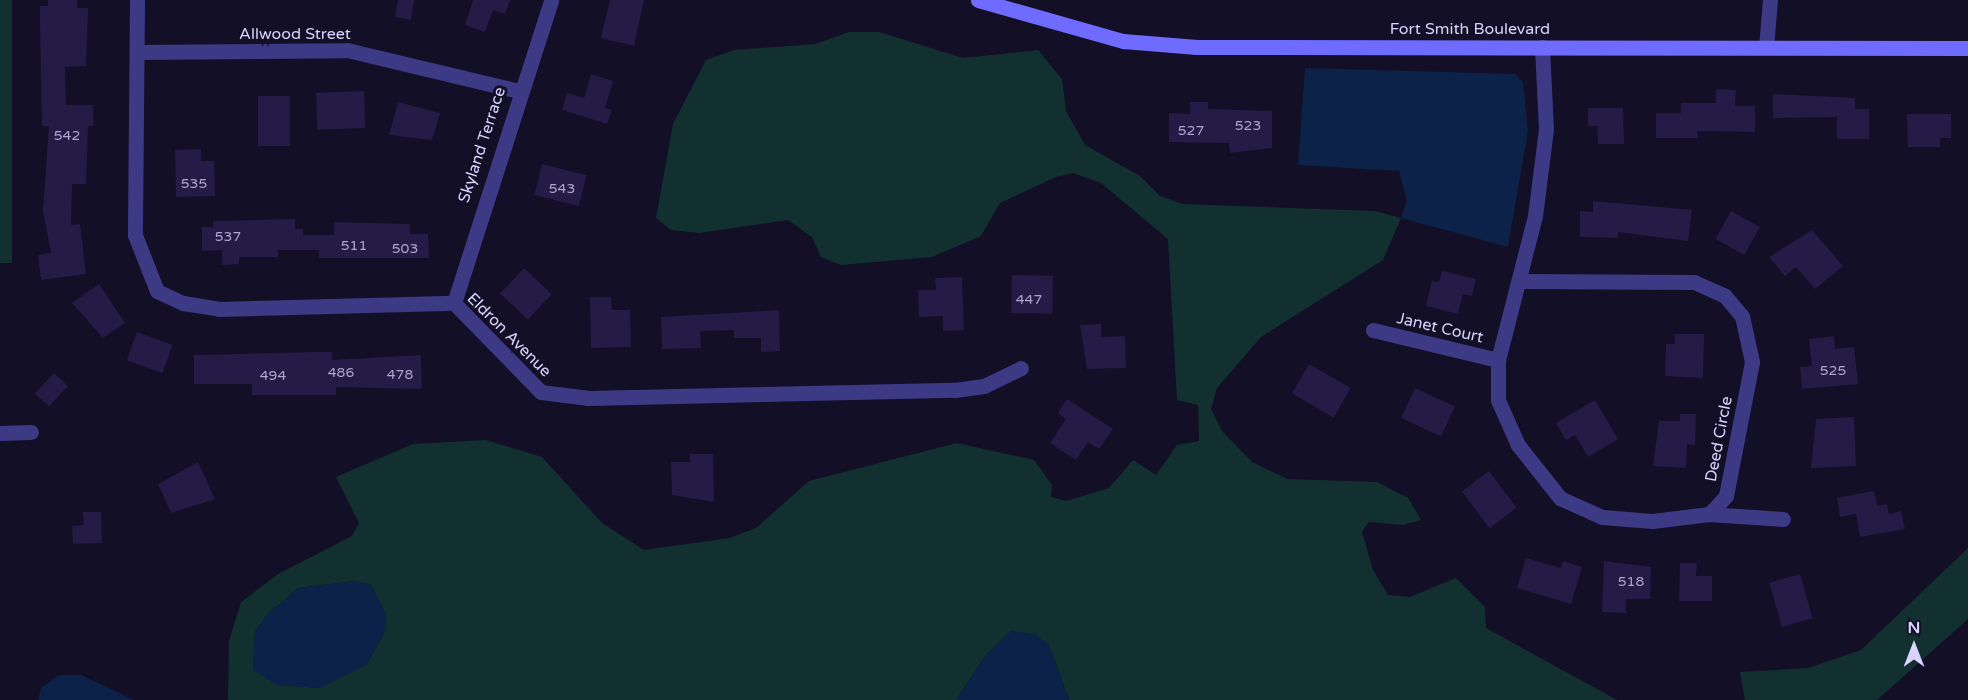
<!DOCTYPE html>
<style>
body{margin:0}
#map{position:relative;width:1968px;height:700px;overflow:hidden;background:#130f26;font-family:"Varela Round",sans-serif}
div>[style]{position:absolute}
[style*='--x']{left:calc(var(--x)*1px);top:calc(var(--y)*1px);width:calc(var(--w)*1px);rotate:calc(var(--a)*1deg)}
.green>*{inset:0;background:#12302f;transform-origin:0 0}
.water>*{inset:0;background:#0c2248}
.building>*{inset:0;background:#241b47;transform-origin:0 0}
.street>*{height:15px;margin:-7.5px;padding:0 7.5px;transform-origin:7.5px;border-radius:7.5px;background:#3d3a85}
.secondary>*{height:15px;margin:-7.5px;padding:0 7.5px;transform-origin:7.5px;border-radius:7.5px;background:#6f6bff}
span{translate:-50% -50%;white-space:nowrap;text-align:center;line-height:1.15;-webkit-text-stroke:6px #130f26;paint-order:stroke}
.number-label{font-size:14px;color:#aca6d1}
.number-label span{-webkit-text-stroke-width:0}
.street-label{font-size:16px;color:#d9d4ff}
.north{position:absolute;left:1884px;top:616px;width:60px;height:60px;-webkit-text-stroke:4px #130f26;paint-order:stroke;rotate:0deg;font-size:16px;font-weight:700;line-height:24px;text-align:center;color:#d9d4ff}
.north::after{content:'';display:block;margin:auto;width:21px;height:27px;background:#d9d4ff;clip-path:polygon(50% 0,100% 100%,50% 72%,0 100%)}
</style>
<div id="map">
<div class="green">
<div style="left:0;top:0;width:12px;height:263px"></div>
<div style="clip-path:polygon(evenodd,849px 32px,879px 32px,963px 58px,1038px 50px,1062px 79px,1066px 111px,1085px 145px,1140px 176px,1160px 196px,1183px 204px,1375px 211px,1401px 218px,1383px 260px,1261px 337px,1217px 388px,1211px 409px,1222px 431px,1252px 462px,1287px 479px,1377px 482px,1408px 498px,1421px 520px,1403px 525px,1369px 522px,1362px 532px,1373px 570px,1388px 595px,1410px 597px,1456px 578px,1485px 607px,1486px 628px,1617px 700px,1069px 700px,1049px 645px,1012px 631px,986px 655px,956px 700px,228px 700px,229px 641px,241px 602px,278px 574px,352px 536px,359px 523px,336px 477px,413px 444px,486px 440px,542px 457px,602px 523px,644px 550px,730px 538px,756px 528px,809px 481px,957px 443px,1034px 460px,1052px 485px,1051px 497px,1066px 501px,1109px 488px,1133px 460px,1156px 475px,1177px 445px,1199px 441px,1198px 405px,1177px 400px,1168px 239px,1101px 183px,1073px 173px,1056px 177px,1000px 203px,981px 236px,932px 257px,841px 265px,821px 257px,812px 237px,788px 220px,699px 233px,671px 230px,656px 218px,673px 124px,706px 60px,734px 50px,815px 44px,849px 32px,355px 581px,371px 585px,386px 614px,385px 631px,367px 664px,319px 688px,284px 685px,253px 670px,255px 632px,267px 615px,298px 588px,355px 581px)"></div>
<div style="clip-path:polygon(1968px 548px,1968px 619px,1877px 700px,1745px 700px,1740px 672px,1808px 668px,1861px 650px)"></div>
</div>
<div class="water">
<div style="clip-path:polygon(1305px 68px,1515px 74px,1523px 82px,1528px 131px,1508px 247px,1401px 218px,1407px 201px,1399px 171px,1298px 165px)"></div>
<div style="clip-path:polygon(355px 581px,371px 585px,386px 614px,385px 631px,367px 664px,319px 688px,277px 685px,253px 670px,255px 632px,267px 615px,298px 588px)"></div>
<div style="clip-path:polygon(1011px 631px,1036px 634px,1049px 645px,1069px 700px,956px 700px,986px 655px)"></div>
<div style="clip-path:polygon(59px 675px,81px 675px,134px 700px,38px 700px,41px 688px)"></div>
</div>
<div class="building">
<div style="clip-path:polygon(48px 0,77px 0,77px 8px,88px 8px,86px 66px,65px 67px,66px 105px,93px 105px,93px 126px,88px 126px,86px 184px,72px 184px,71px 225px,80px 224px,86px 274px,41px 280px,38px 255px,51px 253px,43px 211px,49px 126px,42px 126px,40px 26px,40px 6px,48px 6px)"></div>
<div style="clip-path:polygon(398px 0,414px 0,411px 20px,395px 17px)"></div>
<div style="clip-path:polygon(473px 0,510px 0,505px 14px,493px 10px,485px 32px,465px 25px)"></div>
<div style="clip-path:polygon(610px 0,644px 0,634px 46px,601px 38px)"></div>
<div style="clip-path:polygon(591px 74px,613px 81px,605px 108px,612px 110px,607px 124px,562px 110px,567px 93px,584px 98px)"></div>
<div style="clip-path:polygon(1716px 89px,1736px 90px,1735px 106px,1755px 106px,1755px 132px,1697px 131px,1698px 138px,1656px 138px,1656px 113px,1681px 113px,1681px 103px,1716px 103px)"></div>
<div style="left:364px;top:91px;width:37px;height:48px;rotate:88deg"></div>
<div style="clip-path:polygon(1773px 94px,1855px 98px,1855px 109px,1869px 109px,1869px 139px,1837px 139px,1837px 117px,1773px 118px)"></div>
<div style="left:258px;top:96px;width:32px;height:50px"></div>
<div style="clip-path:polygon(398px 102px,440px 113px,432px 140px,389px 135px)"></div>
<div style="clip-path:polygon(1190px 102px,1208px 102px,1208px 109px,1272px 111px,1272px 148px,1230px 153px,1229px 143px,1169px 142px,1169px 113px,1190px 114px)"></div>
<div style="clip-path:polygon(1588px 108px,1623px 108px,1624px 144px,1598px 144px,1597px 126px,1588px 126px)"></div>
<div style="clip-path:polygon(1907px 114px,1951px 114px,1951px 138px,1940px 138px,1940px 147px,1908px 147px)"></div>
<div style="clip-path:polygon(201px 149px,201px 161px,214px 161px,215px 196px,176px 197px,175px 150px)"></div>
<div style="left:542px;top:164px;width:46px;height:32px;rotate:14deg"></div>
<div style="clip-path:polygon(1593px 201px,1692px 210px,1688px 241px,1618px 232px,1618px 238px,1580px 237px,1580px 211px,1593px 212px)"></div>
<div style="left:1731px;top:211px;width:33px;height:32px;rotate:29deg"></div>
<div style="clip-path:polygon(295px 219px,295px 229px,303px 229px,303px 235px,334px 235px,334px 222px,410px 224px,410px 234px,428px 234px,429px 258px,319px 258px,319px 250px,278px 250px,278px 257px,239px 257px,239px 264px,222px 265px,222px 250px,202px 251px,202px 227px,213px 227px,213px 221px)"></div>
<div style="clip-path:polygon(1812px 230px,1843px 266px,1815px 289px,1796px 267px,1785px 276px,1769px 257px)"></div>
<div style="left:524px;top:268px;width:38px;height:35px;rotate:43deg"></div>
<div style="clip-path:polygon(1442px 271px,1476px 279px,1472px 296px,1463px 294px,1458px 314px,1426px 306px,1432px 281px,1439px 282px)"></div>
<div style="left:1012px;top:275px;width:41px;height:38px;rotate:1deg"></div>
<div style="clip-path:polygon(962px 277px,964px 330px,943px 331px,943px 316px,919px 317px,918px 290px,936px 290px,935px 278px)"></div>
<div style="clip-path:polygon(99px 284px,125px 323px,103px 338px,72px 303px)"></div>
<div style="clip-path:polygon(590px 297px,611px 297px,612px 310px,630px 310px,631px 347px,591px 348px)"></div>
<div style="clip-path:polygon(779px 310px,780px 351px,761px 352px,761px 338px,734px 338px,734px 330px,700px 331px,701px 348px,662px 349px,661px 317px)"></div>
<div style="clip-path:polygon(1101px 324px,1101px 337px,1125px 336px,1126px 368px,1087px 369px,1080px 325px)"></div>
<div style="left:137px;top:332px;width:38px;height:30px;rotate:20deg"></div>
<div style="clip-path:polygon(1675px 334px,1704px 334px,1703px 378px,1665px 376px,1666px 344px,1675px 344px)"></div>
<div style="clip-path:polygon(1834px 336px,1835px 349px,1854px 347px,1858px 384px,1802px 389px,1800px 367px,1812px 366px,1809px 339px)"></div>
<div style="clip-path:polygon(314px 352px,332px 352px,332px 360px,421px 355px,422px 389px,336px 387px,336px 395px,252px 395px,252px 384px,194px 384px,194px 355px)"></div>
<div style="left:1309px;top:364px;width:48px;height:34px;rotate:30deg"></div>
<div style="left:54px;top:373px;width:19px;height:28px;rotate:43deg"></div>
<div style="left:1415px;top:388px;width:44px;height:33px;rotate:25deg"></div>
<div style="clip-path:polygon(1067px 399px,1113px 429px,1099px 449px,1088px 442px,1076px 460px,1050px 443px,1066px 419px,1058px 413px)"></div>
<div style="clip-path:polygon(1595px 400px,1618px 439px,1588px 457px,1575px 435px,1566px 440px,1556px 423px)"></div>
<div style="clip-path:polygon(1680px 414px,1696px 414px,1695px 445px,1687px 444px,1686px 468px,1653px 466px,1659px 421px,1680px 421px)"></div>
<div style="clip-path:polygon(1854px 417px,1856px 466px,1811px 468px,1816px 419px)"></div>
<div style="clip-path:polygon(690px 454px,713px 454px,714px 502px,672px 495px,671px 462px,690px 462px)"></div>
<div style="clip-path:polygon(198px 462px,215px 499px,171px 513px,158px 484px)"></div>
<div style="left:1489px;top:471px;width:46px;height:34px;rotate:53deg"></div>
<div style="clip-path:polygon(1874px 491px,1877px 506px,1887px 504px,1889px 514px,1901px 511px,1905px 529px,1860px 537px,1856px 514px,1840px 517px,1837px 498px)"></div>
<div style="clip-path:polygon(83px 512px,101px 512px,102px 543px,73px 544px,72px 526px,84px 525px)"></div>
<div style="clip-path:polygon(1526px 558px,1561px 568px,1563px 561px,1582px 567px,1571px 604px,1517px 588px)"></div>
<div style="clip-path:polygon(1604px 561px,1651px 567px,1650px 599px,1626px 599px,1626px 613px,1602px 612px)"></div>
<div style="clip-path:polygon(1680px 563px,1697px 563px,1696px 576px,1712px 576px,1712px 601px,1679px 601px)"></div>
<div style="left:1800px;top:574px;width:46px;height:32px;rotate:74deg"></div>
</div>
<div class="street">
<div style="--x:137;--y:0;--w:235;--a:90.5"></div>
<div style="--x:135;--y:235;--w:60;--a:68.6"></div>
<div style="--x:157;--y:291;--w:29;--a:25"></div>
<div style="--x:183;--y:303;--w:36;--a:9"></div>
<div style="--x:219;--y:309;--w:235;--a:-1.5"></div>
<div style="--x:454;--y:303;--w:124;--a:45.7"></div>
<div style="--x:541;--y:392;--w:48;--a:7.1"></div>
<div style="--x:589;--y:398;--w:366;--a:-1.3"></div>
<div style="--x:955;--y:390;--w:29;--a:-8"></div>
<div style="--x:984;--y:386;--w:41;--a:-25.9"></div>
<div style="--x:1766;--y:47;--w:47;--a:-85.1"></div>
<div style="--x:137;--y:52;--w:210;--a:-0.5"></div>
<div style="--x:347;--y:50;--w:177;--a:13.4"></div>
<div style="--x:1521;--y:281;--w:173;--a:0.3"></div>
<div style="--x:1694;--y:282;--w:34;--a:24"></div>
<div style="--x:1725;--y:296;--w:26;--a:50"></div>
<div style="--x:1742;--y:316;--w:47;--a:77.7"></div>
<div style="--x:1752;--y:362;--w:136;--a:101"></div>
<div style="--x:1726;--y:496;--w:25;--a:133"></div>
<div style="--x:1709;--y:514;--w:57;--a:173"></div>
<div style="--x:1652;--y:521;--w:50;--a:-175.4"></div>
<div style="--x:1602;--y:517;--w:46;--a:-155.7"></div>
<div style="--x:1560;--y:498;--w:68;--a:-128.4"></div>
<div style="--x:1518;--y:445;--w:49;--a:-114"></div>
<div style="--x:1498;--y:400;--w:40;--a:-90"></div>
<div style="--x:1498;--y:360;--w:149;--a:-75.6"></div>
<div style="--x:1535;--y:216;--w:88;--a:-82.8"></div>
<div style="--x:1546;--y:129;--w:82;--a:-92.8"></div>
<div style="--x:454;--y:303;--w:318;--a:-72.2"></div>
<div style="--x:1373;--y:330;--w:129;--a:13.5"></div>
<div style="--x:0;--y:433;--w:31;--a:-2"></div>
<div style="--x:1709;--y:514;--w:74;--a:3.9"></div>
</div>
<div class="secondary">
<div style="--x:978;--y:0;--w:151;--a:15.8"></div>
<div style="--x:1123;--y:41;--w:74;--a:4.6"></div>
<div style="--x:1197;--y:47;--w:771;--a:0.07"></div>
</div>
<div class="number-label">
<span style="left:1248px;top:126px">523</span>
<span style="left:1191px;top:131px">527</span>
<span style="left:67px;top:136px">542</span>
<span style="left:194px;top:184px">535</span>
<span style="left:562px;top:189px">543</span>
<span style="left:228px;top:237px">537</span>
<span style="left:354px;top:246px">511</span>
<span style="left:405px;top:249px">503</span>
<span style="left:1029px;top:300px">447</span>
<span style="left:1833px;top:371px">525</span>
<span style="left:341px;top:373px">486</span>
<span style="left:400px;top:375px">478</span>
<span style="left:273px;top:376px">494</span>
<span style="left:1631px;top:582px">518</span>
</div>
<div class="street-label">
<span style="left:1470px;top:29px">Fort Smith Boulevard</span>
<span style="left:295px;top:34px">Allwood Street</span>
<span style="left:482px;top:145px;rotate:-72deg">Skyland Terrace</span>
<span style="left:1440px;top:328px;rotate:13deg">Janet Court</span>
<span style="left:509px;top:335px;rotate:45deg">Eldron Avenue</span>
<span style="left:1719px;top:439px;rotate:-79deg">Deed Circle</span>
</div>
<div class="north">N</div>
</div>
